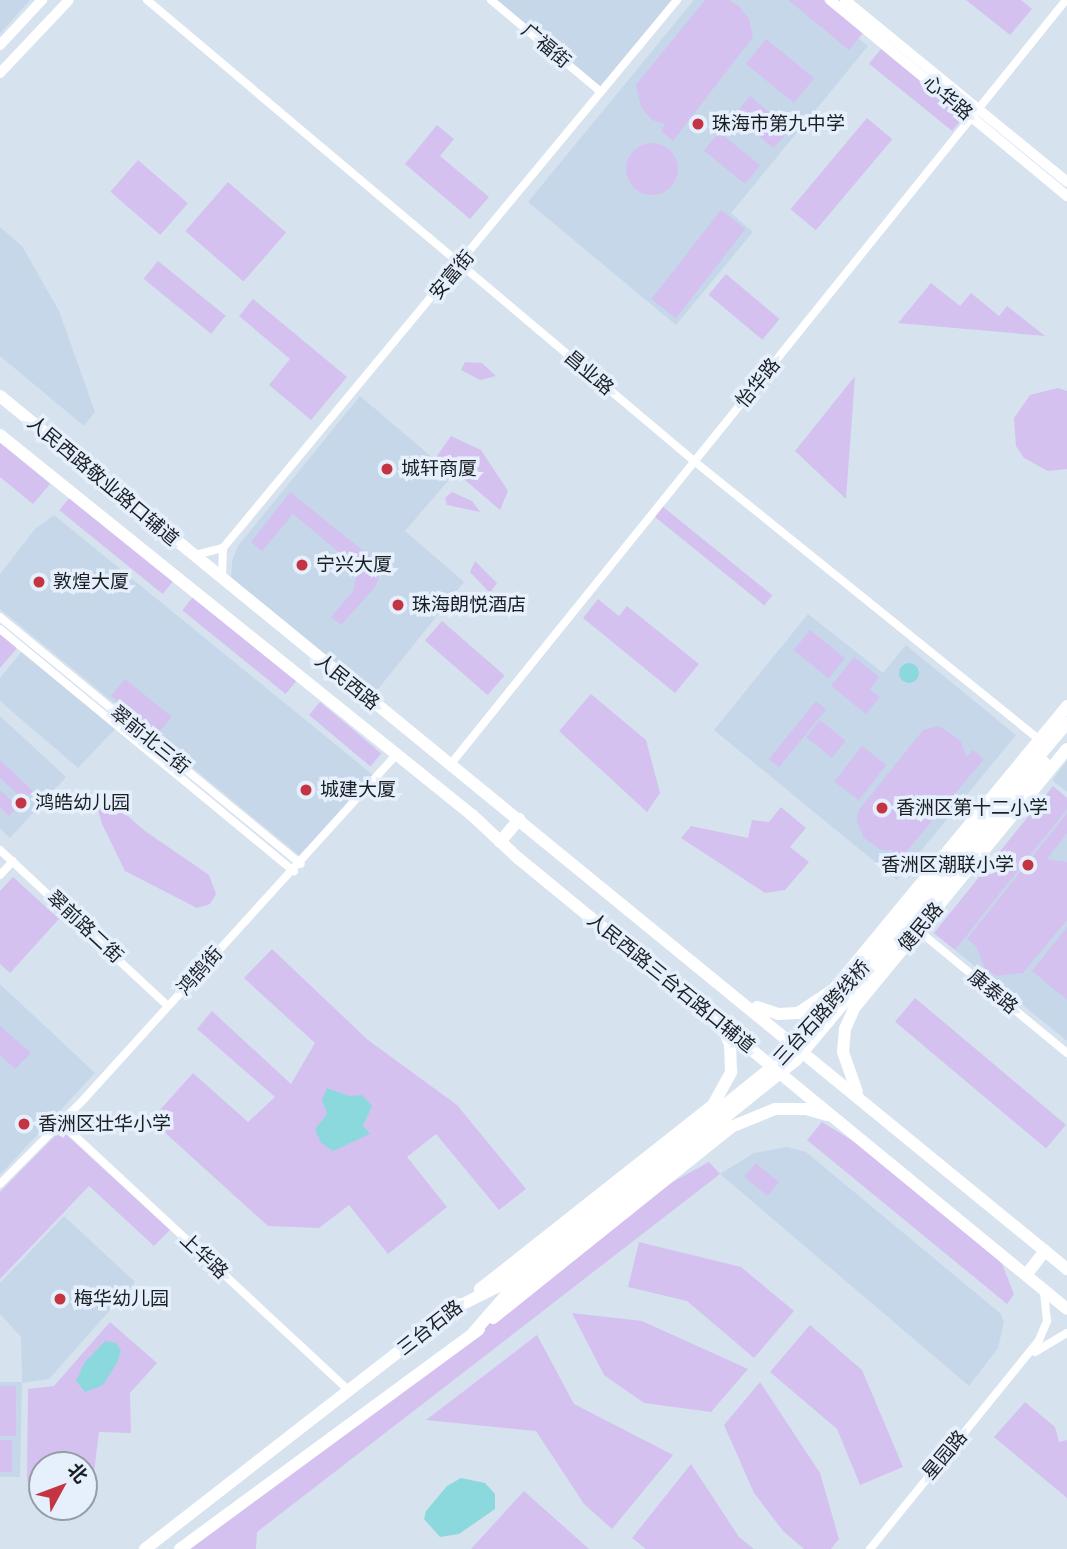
<!DOCTYPE html>
<meta charset="utf-8">
<style>
body{margin:0}
#map{position:relative;width:1067px;height:1549px;overflow:hidden;background:#d7e2ef;font-family:"DM Sans","Noto Sans SC",sans-serif}
div>[style]{position:absolute}
[style*='--x']{left:calc(var(--x)*1px);top:calc(var(--y)*1px);width:calc(var(--w)*1px);rotate:calc(var(--a)*1deg)}
.built>*{inset:0;background:#c6d7e9}
.green>*{inset:0;background:#d4c1f0;transform-origin:0 0}
.round{border-radius:50%}
.water>*{inset:0;background:#8cd9dd}
.street>*{height:8px;margin:-4px;padding:0 4px;transform-origin:4px;border-radius:4px;background:#fff}
.secondary>*{height:10px;margin:-5px;padding:0 5px;transform-origin:5px;border-radius:5px;background:#fff}
.primary>*{height:12px;margin:-6px;padding:0 6px;transform-origin:6px;border-radius:6px;background:#fff}
.dots>*{width:19px;height:19px;translate:-50% -50%;box-sizing:border-box;border:4px solid #e5f0fc;border-radius:50%}
span{translate:-50% -50%;white-space:nowrap;text-align:center;line-height:1.15;-webkit-text-stroke:7px #e5f0fc;paint-order:stroke}
.street-label{font-size:19px;color:#1b1f24}
.poi-label{font-size:19px;color:#1b1f24}
.left{translate:0 -50%;text-align:left}
.right{translate:-100% -50%;text-align:right}
.north{position:absolute;left:28px;top:1451px;width:70px;height:70px;box-sizing:border-box;background:#e5f0fc;border:2px solid #949ca6;border-radius:50%;rotate:49deg;font-size:19px;font-weight:700;line-height:28px;text-align:center;color:#1b1f24}
.north::after{content:'';display:block;margin:auto;width:24px;height:32px;background:#c43442;clip-path:polygon(50% 0,100% 100%,50% 72%,0 100%)}
</style>
<div id="map">
<div class="built">
<div style="clip-path:polygon(0 0,30px 0,0 34px)"></div>
<div style="clip-path:polygon(492px 0,678px 0,601px 92px)"></div>
<div style="clip-path:polygon(694px 0,812px 0,868px 46px,731px 213px,753px 232px,676px 325px,528px 202px)"></div>
<div style="clip-path:polygon(0 227px,22px 246px,59px 311px,95px 412px,84px 426px,0 356px)"></div>
<div style="clip-path:polygon(360px 396px,453px 475px,405px 531px,464px 582px,371px 698px,231px 581px,232px 561px,238px 546px)"></div>
<div style="clip-path:polygon(54px 515px,373px 775px,301px 857px,0 609px,0 574px,35px 529px)"></div>
<div style="clip-path:polygon(808px 614px,883px 673px,906px 645px,1016px 735px,897px 880px,714px 730px)"></div>
<div style="clip-path:polygon(22px 651px,115px 729px,78px 768px,0 701px,0 678px)"></div>
<div style="clip-path:polygon(0 716px,66px 777px,10px 838px,0 829px)"></div>
<div style="clip-path:polygon(1067px 761px,1067px 792px,1052px 780px)"></div>
<div style="clip-path:polygon(1053px 786px,1067px 798px,1067px 1041px,934px 933px)"></div>
<div style="clip-path:polygon(0 984px,95px 1073px,0 1175px)"></div>
<div style="clip-path:polygon(787px 1147px,806px 1152px,1001px 1314px,1004px 1322px,998px 1348px,969px 1386px,720px 1174px,754px 1153px)"></div>
<div style="clip-path:polygon(64px 1216px,135px 1282px,49px 1379px,22px 1383px,20px 1477px,0 1477px,0 1382px,22px 1382px,21px 1337px,0 1314px,0 1283px)"></div>
</div>
<div class="green">
<div style="clip-path:polygon(705px 0,729px 0,739px 6px,749px 19px,753px 37px,673px 141px,661px 131px,665px 124px,652px 120px,641px 107px,636px 85px)"></div>
<div style="clip-path:polygon(788px 0,823px 0,863px 33px,849px 50px)"></div>
<div style="clip-path:polygon(966px 0,1021px 0,1032px 9px,1010px 35px)"></div>
<div style="left:766px;top:39px;width:62px;height:32px;rotate:39deg"></div>
<div style="left:881px;top:49px;width:107px;height:19px;rotate:39deg"></div>
<div style="left:750px;top:96px;width:52px;height:25px;rotate:40deg"></div>
<div style="left:867px;top:118px;width:33px;height:119px;rotate:40deg"></div>
<div style="clip-path:polygon(437px 125px,454px 139px,440px 156px,489px 197px,470px 219px,405px 164px)"></div>
<div style="left:719px;top:132px;width:53px;height:24px;rotate:39deg"></div>
<div class="round" style="left:626px;top:143px;width:52px;height:52px"></div>
<div style="left:138px;top:160px;width:66px;height:42px;rotate:41deg"></div>
<div style="left:228px;top:182px;width:77px;height:65px;rotate:41deg"></div>
<div style="left:721px;top:210px;width:31px;height:113px;rotate:38deg"></div>
<div style="left:158px;top:261px;width:87px;height:23px;rotate:39deg"></div>
<div style="left:726px;top:274px;width:70px;height:27px;rotate:40deg"></div>
<div style="clip-path:polygon(931px 283px,960px 306px,971px 293px,999px 316px,1007px 306px,1045px 336px,898px 323px)"></div>
<div style="clip-path:polygon(253px 299px,347px 377px,311px 420px,269px 385px,290px 359px,239px 316px)"></div>
<div style="clip-path:polygon(465px 362px,482px 363px,496px 376px,480px 380px,461px 370px)"></div>
<div style="clip-path:polygon(855px 376px,846px 499px,795px 451px)"></div>
<div style="clip-path:polygon(1058px 388px,1067px 391px,1067px 469px,1048px 471px,1024px 458px,1016px 446px,1014px 418px,1030px 395px)"></div>
<div style="clip-path:polygon(451px 436px,481px 450px,508px 491px,500px 510px,437px 456px)"></div>
<div style="clip-path:polygon(0 442px,50px 484px,33px 504px,0 477px)"></div>
<div style="clip-path:polygon(290px 492px,381px 565px,376px 586px,341px 625px,331px 617px,353px 591px,358px 568px,293px 514px,262px 551px,251px 542px)"></div>
<div style="clip-path:polygon(452px 492px,472px 501px,480px 512px,447px 505px,445px 498px)"></div>
<div style="left:70px;top:497px;width:133px;height:17px;rotate:39deg"></div>
<div style="left:662px;top:506px;width:142px;height:13px;rotate:39deg"></div>
<div style="clip-path:polygon(475px 561px,497px 583px,490px 593px,470px 572px)"></div>
<div style="left:193px;top:597px;width:133px;height:17px;rotate:39deg"></div>
<div style="clip-path:polygon(598px 599px,619px 616px,627px 606px,699px 664px,675px 693px,583px 618px)"></div>
<div style="left:442px;top:621px;width:83px;height:26px;rotate:41deg"></div>
<div style="left:810px;top:630px;width:45px;height:26px;rotate:39deg"></div>
<div style="clip-path:polygon(0 634px,17px 648px,0 668px)"></div>
<div style="clip-path:polygon(854px 657px,879px 677px,870px 689px,880px 697px,866px 714px,831px 686px)"></div>
<div style="left:125px;top:679px;width:60px;height:22px;rotate:39deg"></div>
<div style="clip-path:polygon(591px 694px,646px 740px,660px 793px,647px 812px,559px 731px)"></div>
<div style="left:816px;top:701px;width:13px;height:75px;rotate:39deg"></div>
<div style="left:320px;top:702px;width:80px;height:17px;rotate:40deg"></div>
<div style="left:820px;top:720px;width:33px;height:22px;rotate:39deg"></div>
<div style="clip-path:polygon(939px 726px,961px 741px,966px 757px,973px 750px,984px 759px,897px 863px,888px 855px,893px 850px,881px 850px,864px 838px,857px 822px,858px 811px,923px 730px)"></div>
<div style="left:862px;top:746px;width:31px;height:45px;rotate:38deg"></div>
<div style="clip-path:polygon(0 760px,33px 791px,24px 800px,0 778px)"></div>
<div style="clip-path:polygon(1053px 786px,1067px 798px,1067px 809px,955px 950px,934px 933px)"></div>
<div style="clip-path:polygon(0 790px,18px 807px,9px 816px,0 807px)"></div>
<div style="clip-path:polygon(93px 794px,106px 797px,145px 831px,209px 875px,216px 894px,210px 904px,197px 908px,125px 871px,102px 824px)"></div>
<div style="clip-path:polygon(781px 807px,806px 828px,790px 847px,809px 862px,785px 890px,765px 893px,681px 838px,691px 826px,748px 838px,752px 820px,769px 822px)"></div>
<div style="clip-path:polygon(1067px 813px,1067px 833px,1047px 859px,1067px 862px,1067px 920px,1023px 973px,997px 976px,985px 969px,976px 946px,967px 939px)"></div>
<div style="clip-path:polygon(13px 877px,59px 919px,10px 973px,0 964px,0 891px)"></div>
<div style="clip-path:polygon(1067px 927px,1067px 1000px,1032px 971px)"></div>
<div style="clip-path:polygon(272px 949px,368px 1040px,457px 1105px,526px 1189px,499px 1210px,436px 1134px,407px 1157px,447px 1207px,388px 1254px,349px 1205px,319px 1228px,268px 1226px,151px 1120px,193px 1073px,248px 1122px,275px 1097px,197px 1029px,212px 1011px,291px 1084px,315px 1043px,244px 978px)"></div>
<div style="left:915px;top:998px;width:197px;height:31px;rotate:40deg"></div>
<div style="clip-path:polygon(0 1026px,31px 1053px,15px 1069px,0 1055px)"></div>
<div style="clip-path:polygon(822px 1122px,866px 1149px,991px 1252px,1002px 1264px,1014px 1294px,1007px 1304px,807px 1140px)"></div>
<div style="clip-path:polygon(61px 1130px,170px 1230px,154px 1246px,89px 1186px,0 1279px,0 1192px)"></div>
<div style="clip-path:polygon(709px 1162px,720px 1174px,257px 1532px,256px 1549px,181px 1549px,658px 1190px)"></div>
<div style="left:756px;top:1163px;width:30px;height:18px;rotate:40deg"></div>
<div style="clip-path:polygon(639px 1242px,741px 1267px,794px 1311px,754px 1358px,687px 1301px,628px 1287px)"></div>
<div style="clip-path:polygon(572px 1313px,642px 1321px,748px 1369px,711px 1412px,644px 1403px,604px 1375px)"></div>
<div style="clip-path:polygon(110px 1322px,157px 1363px,130px 1393px,131px 1433px,99px 1432px,93px 1480px,84px 1480px,84px 1465px,42px 1465px,42px 1481px,27px 1481px,28px 1389px,54px 1386px)"></div>
<div style="clip-path:polygon(810px 1325px,862px 1370px,903px 1467px,860px 1485px,837px 1429px,770px 1372px)"></div>
<div style="clip-path:polygon(537px 1335px,574px 1404px,673px 1455px,612px 1529px,584px 1504px,536px 1431px,426px 1420px)"></div>
<div style="clip-path:polygon(760px 1382px,820px 1473px,839px 1539px,831px 1549px,804px 1549px,783px 1531px,754px 1493px,724px 1425px)"></div>
<div style="left:0;top:1386px;width:16px;height:50px"></div>
<div style="clip-path:polygon(1025px 1402px,1055px 1427px,1059px 1442px,1067px 1440px,1067px 1498px,994px 1437px)"></div>
<div style="left:0;top:1440px;width:12px;height:32px"></div>
<div style="clip-path:polygon(691px 1464px,739px 1537px,754px 1549px,646px 1549px,632px 1538px)"></div>
<div style="clip-path:polygon(524px 1491px,589px 1549px,471px 1549px)"></div>
</div>
<div class="water">
<div class="round" style="left:899px;top:663px;width:20px;height:20px"></div>
<div style="clip-path:polygon(327px 1088px,349px 1096px,362px 1095px,372px 1106px,363px 1126px,370px 1134px,333px 1151px,321px 1143px,315px 1129px,327px 1114px,322px 1100px)"></div>
<div style="clip-path:polygon(105px 1341px,116px 1343px,121px 1351px,117px 1363px,103px 1385px,85px 1392px,76px 1381px,85px 1362px)"></div>
<div style="clip-path:polygon(461px 1478px,485px 1483px,495px 1494px,495px 1509px,459px 1534px,440px 1537px,424px 1519px,426px 1511px,447px 1486px)"></div>
</div>
<div class="street">
<div style="--x:147;--y:0;--w:715;--a:40.12"></div>
<div style="--x:694;--y:461;--w:442;--a:38.9"></div>
<div style="--x:491;--y:0;--w:143;--a:39.9"></div>
<div style="--x:223;--y:548;--w:712;--a:-50.36"></div>
<div style="--x:195;--y:555;--w:29;--a:-14"></div>
<div style="--x:223;--y:548;--w:30;--a:92"></div>
<div style="--x:0;--y:617;--w:389;--a:39.4"></div>
<div style="--x:0;--y:629;--w:381;--a:39.5"></div>
<div style="--x:450;--y:765;--w:982;--a:-51.16"></div>
<div style="--x:0;--y:850;--w:229;--a:42.9"></div>
<div style="--x:0;--y:875;--w:19;--a:-47"></div>
<div style="--x:919;--y:931;--w:192;--a:39.5"></div>
<div style="--x:61;--y:1123;--w:392;--a:42.9"></div>
<div style="--x:0;--y:1184;--w:121;--a:-45.3"></div>
<div style="--x:85;--y:1098;--w:464;--a:-47.8"></div>
<div style="--x:1035;--y:1352;--w:37;--a:-31"></div>
<div style="--x:870;--y:1549;--w:269;--a:-51"></div>
<div style="--x:1039;--y:1340;--w:21;--a:-67"></div>
<div style="--x:1047;--y:1321;--w:29;--a:-96"></div>
</div>
<div class="secondary">
<div style="--x:830;--y:0;--w:308;--a:39.6"></div>
<div style="--x:845;--y:0;--w:287;--a:39.3"></div>
<div style="--x:0;--y:45;--w:62;--a:-47"></div>
<div style="--x:0;--y:73;--w:100;--a:-46.6"></div>
</div>
<div class="primary">
<div style="--x:0;--y:396;--w:1379;--a:39.29"></div>
<div style="--x:0;--y:435;--w:606;--a:38.84"></div>
<div style="--x:472;--y:815;--w:63;--a:43.1"></div>
<div style="--x:518;--y:858;--w:710;--a:39.4"></div>
<div style="--x:500;--y:842;--w:30;--a:-50"></div>
<div style="--x:757;--y:1007;--w:23;--a:18"></div>
<div style="--x:779;--y:1014;--w:19;--a:-3"></div>
<div style="--x:798;--y:1013;--w:43;--a:-33.7"></div>
<div style="--x:834;--y:989;--w:367;--a:-50.5"></div>
<div style="--x:857;--y:1092;--w:42;--a:-109.3"></div>
<div style="--x:843;--y:1052;--w:23;--a:-85"></div>
<div style="--x:845;--y:1029;--w:24;--a:-66"></div>
<div style="--x:855;--y:1007;--w:334;--a:-50.6"></div>
<div style="--x:1026;--y:1275;--w:31;--a:-52"></div>
<div style="--x:480;--y:1289;--w:297;--a:-38.3"></div>
<div style="--x:713;--y:1105;--w:38;--a:-61"></div>
<div style="--x:731;--y:1072;--w:28;--a:-92"></div>
<div style="--x:730;--y:1044;--w:17;--a:-114"></div>
<div style="--x:455;--y:1308;--w:51;--a:-26.6"></div>
<div style="--x:501;--y:1285;--w:371;--a:-38.8"></div>
<div style="--x:790;--y:1053;--w:431;--a:-50"></div>
<div style="--x:493;--y:1318;--w:305;--a:-38.7"></div>
<div style="--x:731;--y:1127;--w:48;--a:-22.2"></div>
<div style="--x:775;--y:1109;--w:31;--a:0"></div>
<div style="--x:806;--y:1109;--w:22;--a:16"></div>
<div style="--x:474;--y:1332;--w:50;--a:-49"></div>
<div style="--x:507;--y:1294;--w:373;--a:-39"></div>
<div style="--x:797;--y:1059;--w:386;--a:-50.2"></div>
<div style="--x:145;--y:1549;--w:399;--a:-37.9"></div>
<div style="--x:180;--y:1549;--w:371;--a:-36.3"></div>
</div>
<div class="dots">
<div style="left:698px;top:124px;background:#c43442"></div>
<div style="left:387px;top:469px;background:#c43442"></div>
<div style="left:302px;top:565px;background:#c43442"></div>
<div style="left:39px;top:582px;background:#c43442"></div>
<div style="left:398px;top:605px;background:#c43442"></div>
<div style="left:306px;top:790px;background:#c43442"></div>
<div style="left:21px;top:803px;background:#c43442"></div>
<div style="left:882px;top:808px;background:#c43442"></div>
<div style="left:1028px;top:865px;background:#c43442"></div>
<div style="left:24px;top:1124px;background:#c43442"></div>
<div style="left:60px;top:1299px;background:#c43442"></div>
</div>
<div class="street-label">
<span style="left:546px;top:46px;rotate:40deg">广福街</span>
<span style="left:948px;top:98px;rotate:40deg">心华路</span>
<span style="left:452px;top:275px;rotate:-50deg">安富街</span>
<span style="left:589px;top:373px;rotate:40deg">昌业路</span>
<span style="left:758px;top:383px;rotate:-51deg">怡华路</span>
<span style="left:103px;top:481px;rotate:40deg">人民西路敬业路口辅道</span>
<span style="left:347px;top:682px;rotate:39deg">人民西路</span>
<span style="left:150px;top:740px;rotate:39deg">翠前北三街</span>
<span style="left:85px;top:927px;rotate:43deg">翠前路二街</span>
<span style="left:921px;top:927px;rotate:-50deg">健民路</span>
<span style="left:200px;top:971px;rotate:-48deg">鸿鹄街</span>
<span style="left:671px;top:983px;rotate:39deg">人民西路三台石路口辅道</span>
<span style="left:993px;top:992px;rotate:39deg">康泰路</span>
<span style="left:822px;top:1013px;rotate:-48deg">三台石路跨线桥</span>
<span style="left:204px;top:1256px;rotate:43deg">上华路</span>
<span style="left:430px;top:1328px;rotate:-38deg">三台石路</span>
<span style="left:945px;top:1455px;rotate:-50deg">星园路</span>
</div>
<div class="poi-label">
<span class="left" style="left:712px;top:124px">珠海市第九中学</span>
<span class="left" style="left:401px;top:469px">城轩商厦</span>
<span class="left" style="left:316px;top:565px">宁兴大厦</span>
<span class="left" style="left:53px;top:582px">敦煌大厦</span>
<span class="left" style="left:412px;top:605px">珠海朗悦酒店</span>
<span class="left" style="left:320px;top:790px">城建大厦</span>
<span class="left" style="left:35px;top:803px">鸿皓幼儿园</span>
<span class="left" style="left:896px;top:808px">香洲区第十二小学</span>
<span class="right" style="left:1014px;top:865px">香洲区潮联小学</span>
<span class="left" style="left:38px;top:1124px">香洲区壮华小学</span>
<span class="left" style="left:74px;top:1299px">梅华幼儿园</span>
</div>
<div class="north">北</div>
</div>
